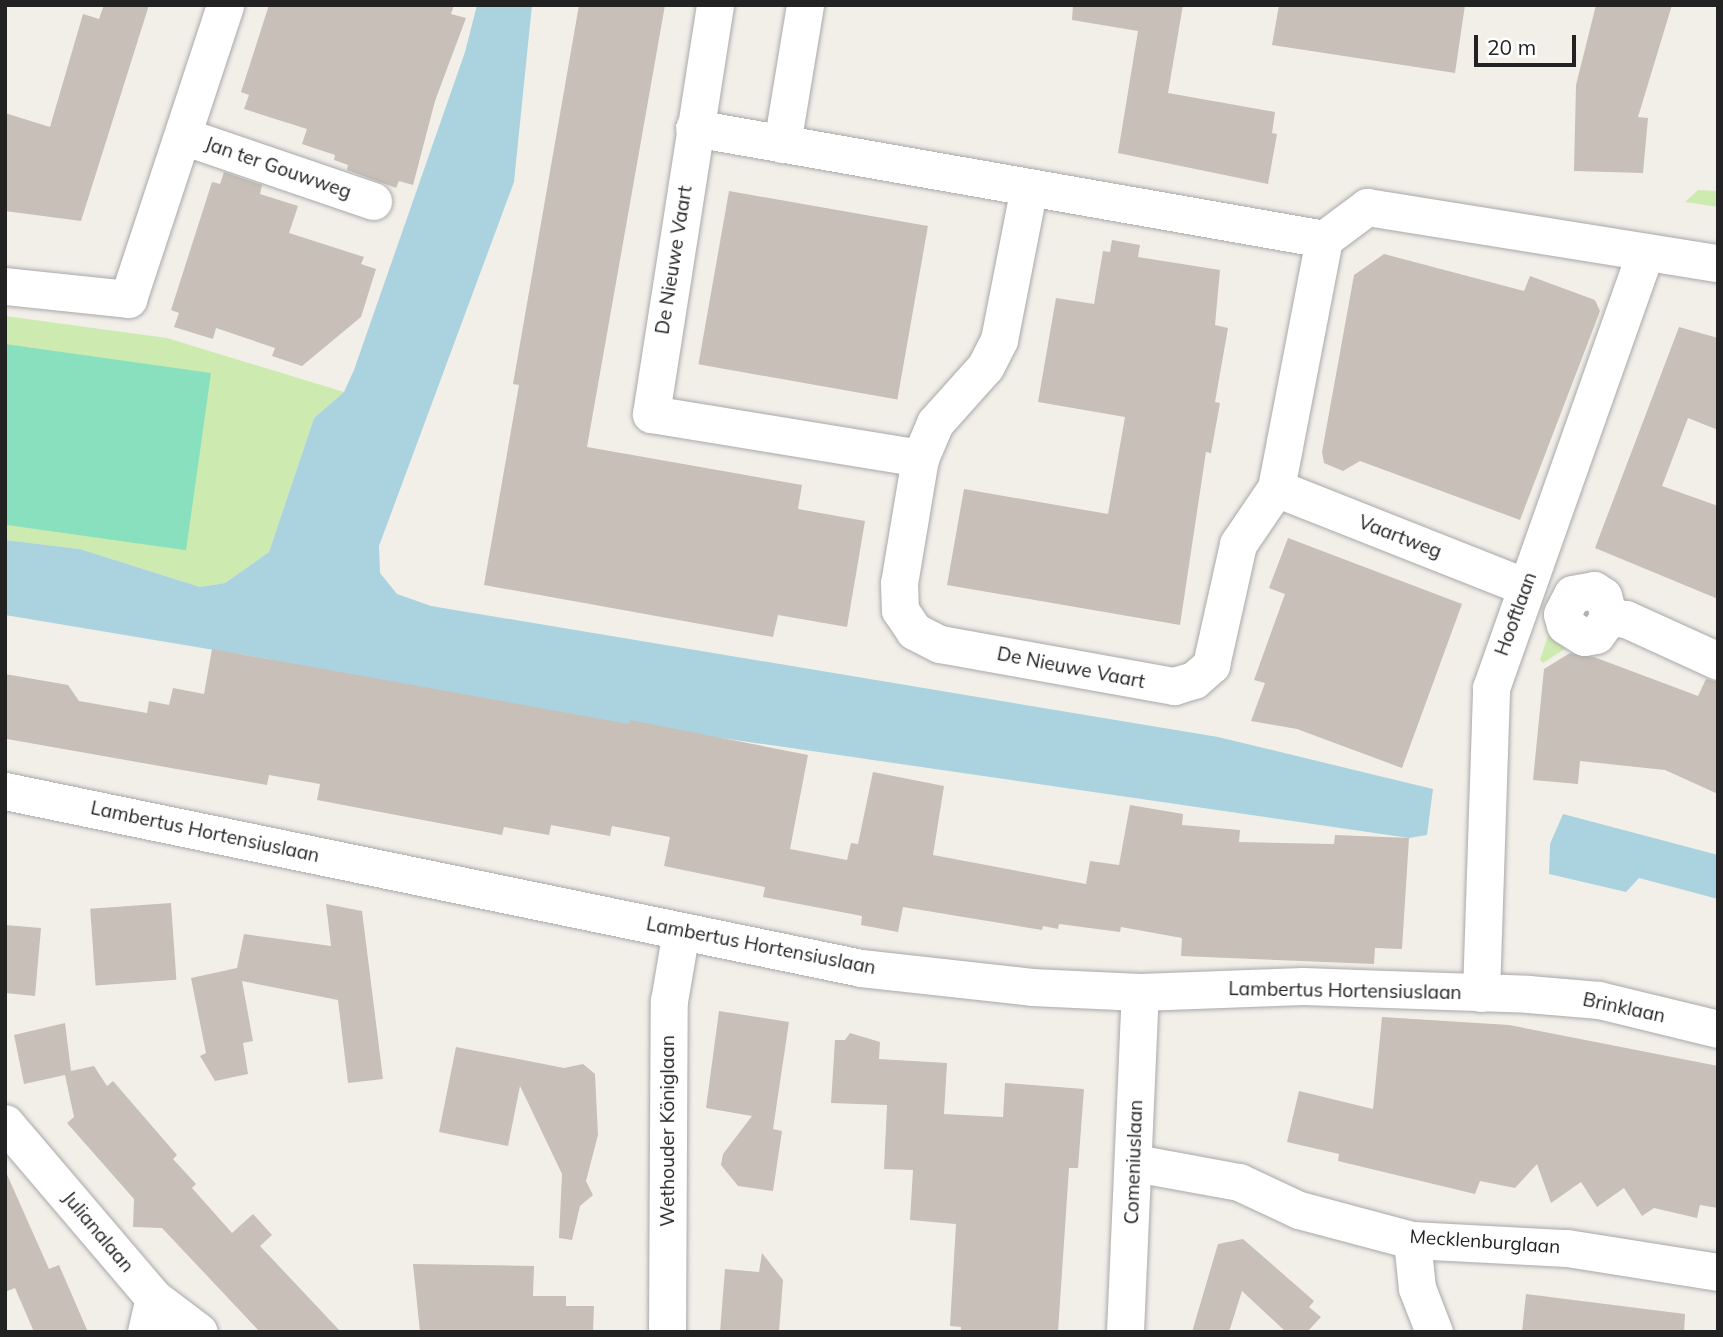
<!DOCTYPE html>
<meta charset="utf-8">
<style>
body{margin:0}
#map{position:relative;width:1723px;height:1337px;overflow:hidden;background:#f2efe9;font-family:Mulish,sans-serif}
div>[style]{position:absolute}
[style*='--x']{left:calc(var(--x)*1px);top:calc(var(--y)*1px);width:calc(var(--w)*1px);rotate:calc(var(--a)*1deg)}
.grass>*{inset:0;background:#cdebb0}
.pitch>*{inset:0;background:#88e0be;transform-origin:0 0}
.water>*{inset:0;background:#aad3df}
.building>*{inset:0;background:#c7bfb8;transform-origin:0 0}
.roads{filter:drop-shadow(0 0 2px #a9a9a9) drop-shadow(0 0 2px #a9a9a9)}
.minor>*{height:37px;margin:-18.5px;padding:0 18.5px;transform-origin:18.5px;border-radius:18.5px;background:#fff}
span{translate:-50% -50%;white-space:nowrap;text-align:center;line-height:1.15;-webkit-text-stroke:7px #fff;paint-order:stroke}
.street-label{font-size:19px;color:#222}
.frame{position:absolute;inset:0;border:7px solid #222;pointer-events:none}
.scale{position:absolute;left:1474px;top:35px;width:102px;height:32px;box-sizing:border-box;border:4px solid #222;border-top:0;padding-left:9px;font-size:21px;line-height:24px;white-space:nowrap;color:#222;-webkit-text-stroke:5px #fff;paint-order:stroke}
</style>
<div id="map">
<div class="grass">
<div style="clip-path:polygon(1698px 190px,1718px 191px,1718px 207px,1685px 202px)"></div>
<div style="clip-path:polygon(5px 316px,167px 338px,344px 392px,314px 418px,269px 552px,225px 583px,200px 587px,80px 549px,5px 540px)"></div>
<div style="clip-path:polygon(1556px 611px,1574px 643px,1543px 663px,1540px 660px)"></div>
</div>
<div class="pitch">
<div style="left:5px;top:344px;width:208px;height:179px;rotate:8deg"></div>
</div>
<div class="water">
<div style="clip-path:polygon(477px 5px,532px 5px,514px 182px,379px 546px,380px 573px,397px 594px,431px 606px,1218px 737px,1433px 789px,1427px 835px,1409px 838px,392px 690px,268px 659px,5px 615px,5px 540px,80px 549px,200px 587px,225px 583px,269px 552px,314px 418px,344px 392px,354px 370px,465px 52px)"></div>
<div style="clip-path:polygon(1563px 814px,1718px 855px,1718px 899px,1639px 878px,1626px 892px,1549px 874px,1550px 844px)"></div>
</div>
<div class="building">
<div style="clip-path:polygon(104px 5px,149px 5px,81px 221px,5px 211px,5px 113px,50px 127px,83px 14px,99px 19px)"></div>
<div style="clip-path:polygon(269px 5px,454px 5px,451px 14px,466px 18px,435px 101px,413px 185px,399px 181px,396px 188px,347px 170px,348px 165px,334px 160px,335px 155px,302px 144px,307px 129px,244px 109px,249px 95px,241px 92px)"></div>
<div style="clip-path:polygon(579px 5px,665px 5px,587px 447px,802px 485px,798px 509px,865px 521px,847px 627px,778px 615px,773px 637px,484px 585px,519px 385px,513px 384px)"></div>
<div style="clip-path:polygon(1073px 5px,1183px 5px,1168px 93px,1275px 112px,1272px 133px,1277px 134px,1268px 184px,1118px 153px,1138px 31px,1072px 20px)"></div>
<div style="clip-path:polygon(1279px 5px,1465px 5px,1455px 73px,1272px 45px)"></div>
<div style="clip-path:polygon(1596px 5px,1672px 5px,1638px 117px,1648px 118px,1643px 173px,1574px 171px,1576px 85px)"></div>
<div style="clip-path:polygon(224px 172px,262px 185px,260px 194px,298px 206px,289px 233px,364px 257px,361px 264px,376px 269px,361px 317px,302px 366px,272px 356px,275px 348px,216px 328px,213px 339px,174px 327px,179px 313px,171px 310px,212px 182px,220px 184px)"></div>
<div style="left:729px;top:191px;width:202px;height:176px;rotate:10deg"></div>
<div style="clip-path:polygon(1112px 240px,1140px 245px,1138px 257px,1220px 270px,1215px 325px,1228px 328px,1215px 402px,1220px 403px,1211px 453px,1206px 452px,1180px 625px,947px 585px,964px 489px,1108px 514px,1125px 417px,1038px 402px,1056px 298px,1094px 304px,1103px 251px,1110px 252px)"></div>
<div style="clip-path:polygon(1384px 254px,1524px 291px,1530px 276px,1595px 300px,1600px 311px,1520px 520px,1360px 461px,1343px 471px,1324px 463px,1322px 452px,1354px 275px)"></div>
<div style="clip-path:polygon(1679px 327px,1718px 338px,1718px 430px,1688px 418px,1662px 486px,1718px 506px,1718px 599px,1595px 548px)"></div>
<div style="clip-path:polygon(1288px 538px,1462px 604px,1402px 768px,1297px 729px,1251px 721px,1265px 683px,1254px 680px,1285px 594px,1269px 588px)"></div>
<div style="clip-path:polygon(212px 649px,629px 724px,630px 720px,808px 755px,790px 849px,847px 860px,851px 843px,858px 844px,873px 772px,944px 786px,933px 855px,1086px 884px,1090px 861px,1119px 865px,1130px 805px,1183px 814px,1182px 825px,1240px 830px,1239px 842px,1334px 844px,1335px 835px,1409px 838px,1402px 949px,1375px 948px,1374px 964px,1181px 956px,1182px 938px,1121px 927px,1120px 932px,1059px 924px,1058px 929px,1043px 926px,1042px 930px,903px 907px,898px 932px,861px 925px,862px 916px,763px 897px,765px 887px,664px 866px,670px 837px,612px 826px,610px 836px,551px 825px,549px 835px,504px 827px,502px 835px,317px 800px,320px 784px,269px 775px,267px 785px,7px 739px,5px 674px,68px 685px,79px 701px,147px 713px,149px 701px,169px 705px,173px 688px,204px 694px)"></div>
<div style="clip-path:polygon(1570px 653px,1594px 657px,1698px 696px,1706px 679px,1718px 682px,1718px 794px,1665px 770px,1580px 761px,1578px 784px,1533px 780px,1544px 669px)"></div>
<div style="left:171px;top:903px;width:77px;height:81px;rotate:86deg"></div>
<div style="clip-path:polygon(326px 904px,362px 911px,383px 1079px,348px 1083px,338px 1000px,242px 981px,253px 1041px,243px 1043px,248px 1074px,215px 1081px,200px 1056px,206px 1053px,191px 978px,237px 968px,244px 934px,331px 946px)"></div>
<div style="clip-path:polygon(5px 925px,41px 928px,35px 996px,5px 993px)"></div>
<div style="clip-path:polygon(719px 1011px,789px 1022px,773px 1129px,782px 1131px,773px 1191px,738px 1186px,721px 1165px,723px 1154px,752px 1116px,706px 1108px)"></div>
<div style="clip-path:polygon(1382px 1017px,1509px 1025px,1718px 1066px,1718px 1208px,1700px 1205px,1697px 1218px,1654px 1208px,1642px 1216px,1624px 1188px,1597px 1207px,1581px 1182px,1551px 1203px,1537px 1164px,1515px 1188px,1480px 1181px,1475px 1194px,1338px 1161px,1339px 1154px,1287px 1142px,1299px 1091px,1373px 1109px)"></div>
<div style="clip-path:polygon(65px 1023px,71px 1071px,94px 1066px,107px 1086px,113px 1081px,177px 1155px,173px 1159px,196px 1184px,192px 1188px,232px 1233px,253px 1214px,272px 1235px,260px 1246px,341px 1332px,260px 1332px,162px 1228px,133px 1227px,134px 1199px,67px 1123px,74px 1117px,65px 1075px,24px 1084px,14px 1035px)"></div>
<div style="clip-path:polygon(850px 1033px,880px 1042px,879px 1059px,947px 1063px,944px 1114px,1003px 1117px,1005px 1083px,1084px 1089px,1078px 1168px,1069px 1168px,1058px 1332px,961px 1332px,961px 1327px,950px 1326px,956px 1224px,910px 1220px,913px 1170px,884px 1169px,887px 1105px,831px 1103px,835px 1040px,845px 1040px)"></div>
<div style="clip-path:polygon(456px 1047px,564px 1068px,583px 1064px,595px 1074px,598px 1135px,586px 1181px,593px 1195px,580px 1206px,572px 1240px,559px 1238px,562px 1174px,520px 1086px,508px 1146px,439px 1132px)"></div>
<div style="clip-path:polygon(5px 1170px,49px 1269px,59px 1265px,88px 1332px,34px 1332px,15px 1288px,5px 1292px)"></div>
<div style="clip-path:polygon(1243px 1239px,1314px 1301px,1309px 1307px,1321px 1317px,1307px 1332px,1286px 1332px,1242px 1291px,1229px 1332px,1192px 1332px,1218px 1244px)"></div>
<div style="clip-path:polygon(762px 1253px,783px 1280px,779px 1332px,720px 1332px,725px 1269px,759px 1272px)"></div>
<div style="clip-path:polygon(413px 1264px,534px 1266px,533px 1296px,566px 1296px,566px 1306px,594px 1306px,593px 1332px,420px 1332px)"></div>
<div style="clip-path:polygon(1526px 1294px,1685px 1314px,1684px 1332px,1522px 1332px)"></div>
</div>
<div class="roads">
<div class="minor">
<div style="--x:715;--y:5;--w:414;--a:98.9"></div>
<div style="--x:651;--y:414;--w:273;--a:9.3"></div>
<div style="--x:694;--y:128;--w:640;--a:9.99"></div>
<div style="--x:183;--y:136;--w:201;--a:18.9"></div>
<div style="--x:782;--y:144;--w:141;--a:-80.6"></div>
<div style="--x:1029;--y:187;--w:156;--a:101.1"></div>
<div style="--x:999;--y:340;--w:30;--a:117"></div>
<div style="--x:985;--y:367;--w:75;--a:131.8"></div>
<div style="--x:935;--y:423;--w:38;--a:113"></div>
<div style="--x:920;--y:458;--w:127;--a:99.5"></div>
<div style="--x:899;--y:583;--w:27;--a:88"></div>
<div style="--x:900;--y:610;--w:25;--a:56"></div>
<div style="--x:914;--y:631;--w:29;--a:27"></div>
<div style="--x:940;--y:644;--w:238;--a:10.2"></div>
<div style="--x:1174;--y:686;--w:21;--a:-17"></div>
<div style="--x:1194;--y:680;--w:23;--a:-41"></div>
<div style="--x:1211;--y:665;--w:124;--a:-77.4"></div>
<div style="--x:1238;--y:544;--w:68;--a:-55.8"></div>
<div style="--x:1276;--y:488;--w:254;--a:-79.1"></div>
<div style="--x:1324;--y:239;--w:54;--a:-36.7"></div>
<div style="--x:1367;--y:207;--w:355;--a:9.1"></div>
<div style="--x:5;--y:286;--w:124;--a:6"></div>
<div style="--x:128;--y:299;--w:310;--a:-71.7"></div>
<div style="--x:1276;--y:488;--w:267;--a:21.6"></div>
<div style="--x:1609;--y:617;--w:22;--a:126"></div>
<div style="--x:1596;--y:635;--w:12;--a:171"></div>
<div style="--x:1584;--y:637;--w:22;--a:-148"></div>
<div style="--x:1565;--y:625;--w:11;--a:-105"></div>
<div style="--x:1562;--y:614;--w:22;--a:-63"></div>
<div style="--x:1572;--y:594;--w:22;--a:-10"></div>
<div style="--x:1594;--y:590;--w:11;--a:34"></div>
<div style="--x:1603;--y:596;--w:22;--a:74"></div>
<div style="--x:1609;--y:617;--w:17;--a:7"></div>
<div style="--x:1626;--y:619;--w:101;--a:24.5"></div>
<div style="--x:5;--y:791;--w:874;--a:11.68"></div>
<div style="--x:861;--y:968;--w:172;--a:6.3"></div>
<div style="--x:1032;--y:987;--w:108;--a:2.7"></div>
<div style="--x:1140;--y:992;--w:163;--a:-2.1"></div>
<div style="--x:1303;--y:986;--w:225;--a:2"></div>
<div style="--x:1528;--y:994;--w:71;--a:4.8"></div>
<div style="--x:1599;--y:1000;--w:122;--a:13.7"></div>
<div style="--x:1481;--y:993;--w:305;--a:-88.1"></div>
<div style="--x:1491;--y:688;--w:461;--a:-70.5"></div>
<div style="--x:5;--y:1123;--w:230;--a:49.6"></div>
<div style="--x:154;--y:1298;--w:56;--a:37.1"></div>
<div style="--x:1135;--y:1163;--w:106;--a:10.4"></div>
<div style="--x:1239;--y:1182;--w:66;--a:25"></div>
<div style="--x:1299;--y:1210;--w:117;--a:14.9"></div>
<div style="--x:1412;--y:1240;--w:155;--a:3"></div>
<div style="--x:1567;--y:1248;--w:153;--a:9"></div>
<div style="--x:1412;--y:1240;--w:48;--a:84.1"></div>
<div style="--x:1417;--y:1288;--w:47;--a:68.9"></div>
<div style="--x:146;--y:1332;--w:35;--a:-77"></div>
<div style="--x:667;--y:1332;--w:331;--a:-89.7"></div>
<div style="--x:669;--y:1001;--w:71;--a:-80.3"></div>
<div style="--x:1125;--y:1332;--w:340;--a:-87.5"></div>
</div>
</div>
<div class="street-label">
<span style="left:278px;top:168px;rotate:19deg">Jan ter Gouwweg</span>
<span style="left:674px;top:260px;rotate:-81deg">De Nieuwe Vaart</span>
<span style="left:1400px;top:537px;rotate:21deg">Vaartweg</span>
<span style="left:1516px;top:614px;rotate:-70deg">Hooftlaan</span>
<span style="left:1071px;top:668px;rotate:11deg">De Nieuwe Vaart</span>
<span style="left:205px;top:832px;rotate:12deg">Lambertus Hortensiuslaan</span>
<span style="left:761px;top:946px;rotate:11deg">Lambertus Hortensiuslaan</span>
<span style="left:1345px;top:991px;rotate:1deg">Lambertus Hortensiuslaan</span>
<span style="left:1624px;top:1008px;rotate:12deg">Brinklaan</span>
<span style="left:668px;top:1131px;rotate:-90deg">Wethouder Königlaan</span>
<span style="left:1134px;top:1162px;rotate:-88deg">Comeniuslaan</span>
<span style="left:98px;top:1232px;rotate:50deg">Julianalaan</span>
<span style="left:1485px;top:1242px;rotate:4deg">Mecklenburglaan</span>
</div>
<div class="frame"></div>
<div class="scale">20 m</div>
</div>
